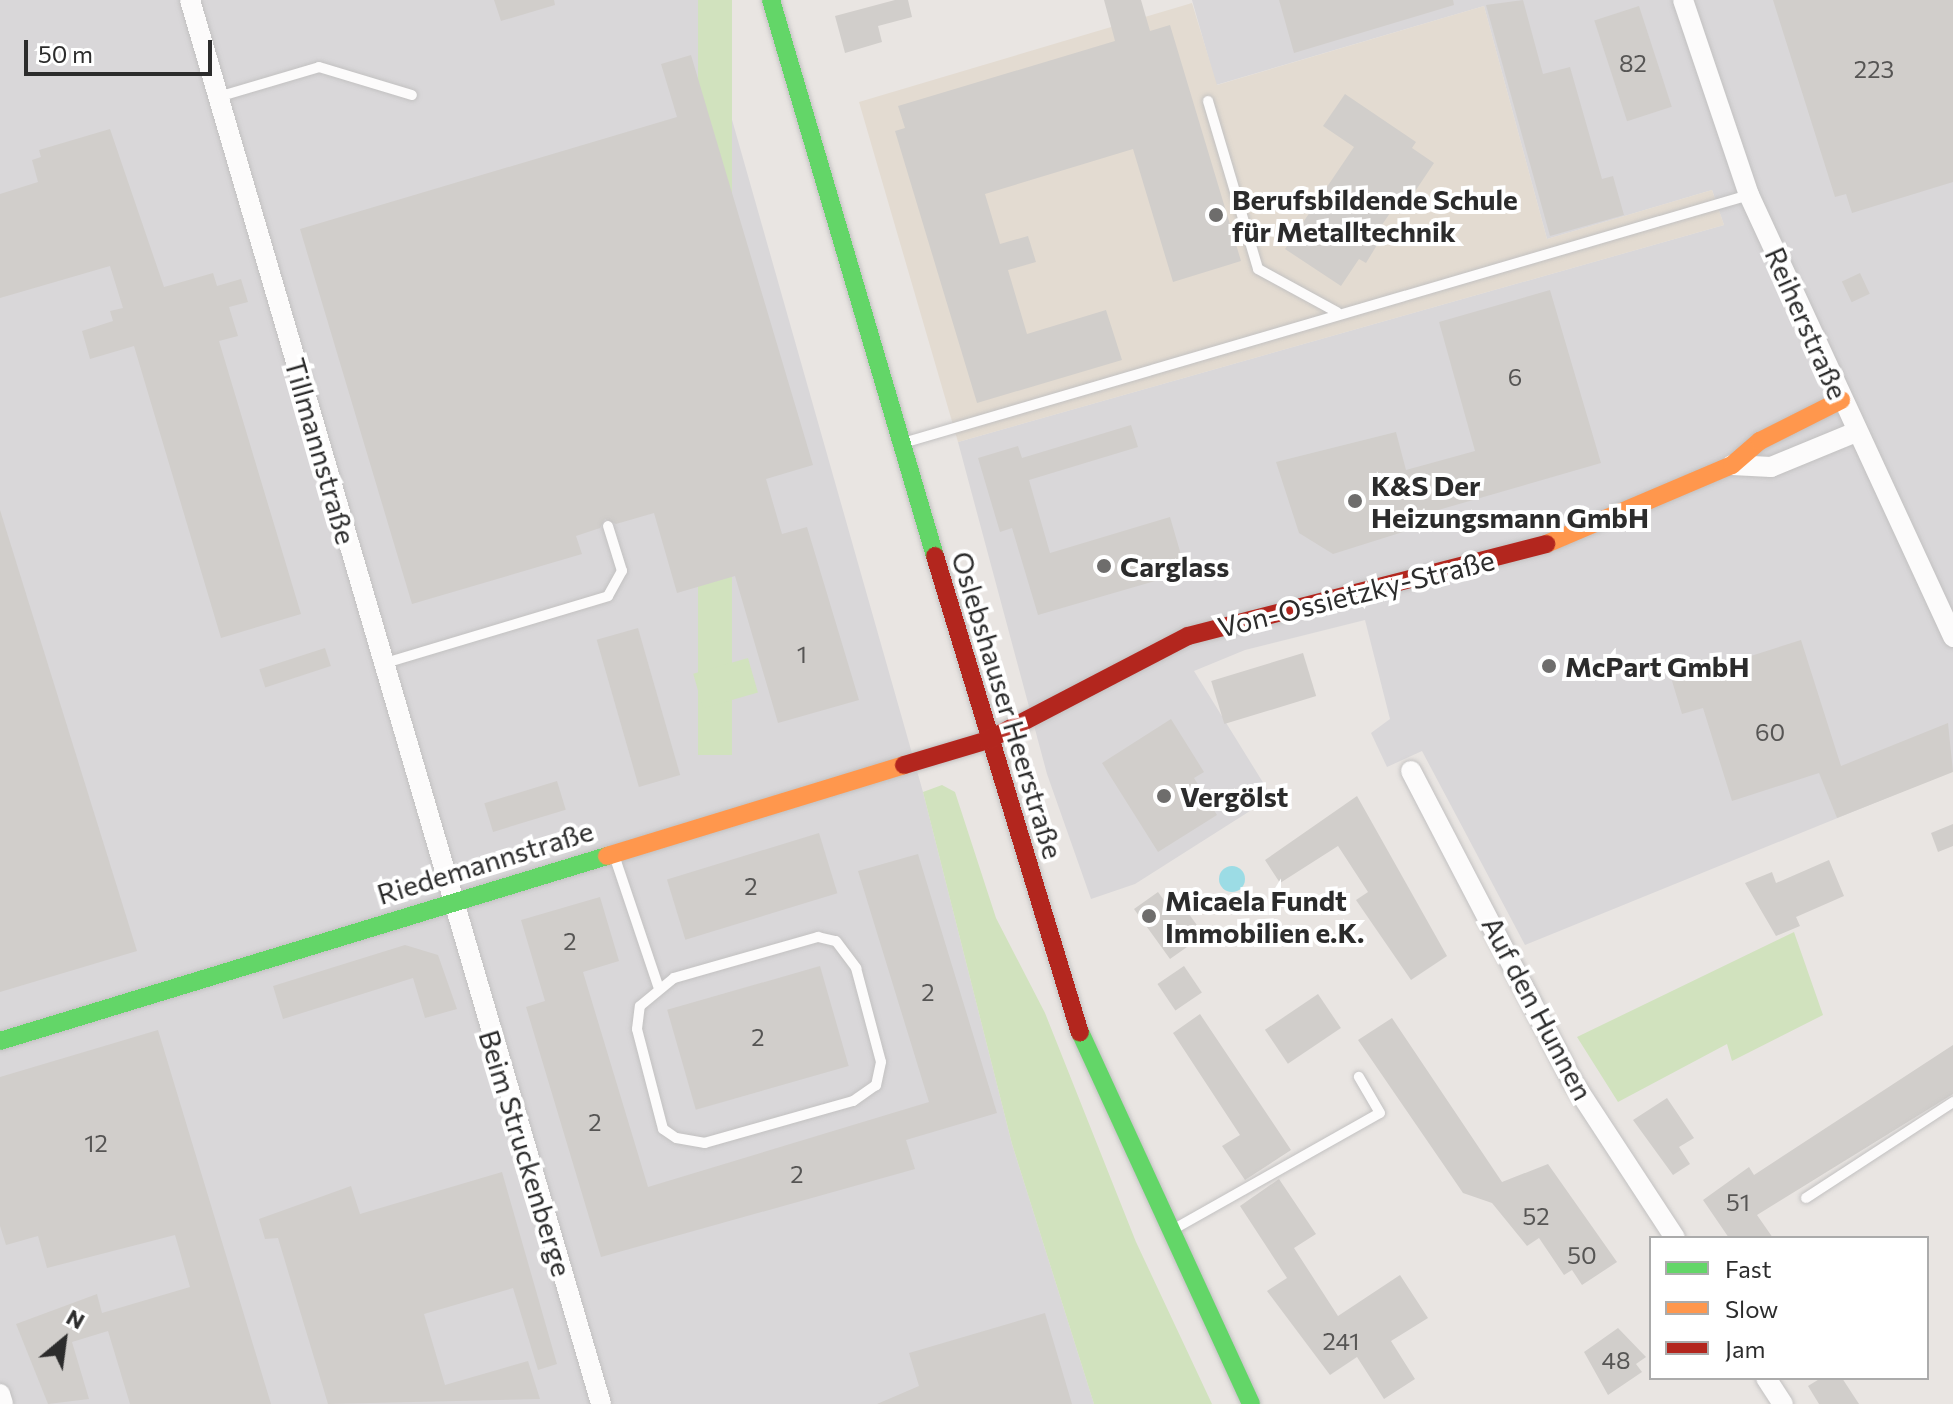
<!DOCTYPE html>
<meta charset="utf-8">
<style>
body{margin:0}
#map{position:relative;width:1953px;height:1404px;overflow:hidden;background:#e9e5e2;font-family:Commissioner,sans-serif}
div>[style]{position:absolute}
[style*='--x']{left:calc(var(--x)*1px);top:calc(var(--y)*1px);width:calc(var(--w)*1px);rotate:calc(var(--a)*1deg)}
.industrial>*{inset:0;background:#d9d7d9}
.education>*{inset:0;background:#e3dbd1}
.green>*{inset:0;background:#d1e2be;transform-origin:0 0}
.water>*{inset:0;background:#9cdce5}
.round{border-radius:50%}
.building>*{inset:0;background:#d1cecb;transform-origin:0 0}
.roads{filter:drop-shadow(0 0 2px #c2c1c1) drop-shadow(0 0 2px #c2c1c1)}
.lane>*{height:10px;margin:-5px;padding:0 5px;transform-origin:5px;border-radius:5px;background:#fcfbfb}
.street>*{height:20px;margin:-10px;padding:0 10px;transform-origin:10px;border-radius:10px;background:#fcfbfb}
.fast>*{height:18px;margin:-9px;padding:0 9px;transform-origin:9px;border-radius:9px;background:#63d668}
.slow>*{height:18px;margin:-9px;padding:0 9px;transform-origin:9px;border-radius:9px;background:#ff974d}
.jam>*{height:18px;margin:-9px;padding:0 9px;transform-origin:9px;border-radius:9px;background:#b3261e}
.dots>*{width:22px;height:22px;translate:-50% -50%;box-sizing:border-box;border:4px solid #fff;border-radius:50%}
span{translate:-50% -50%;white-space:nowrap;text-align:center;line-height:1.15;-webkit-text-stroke:8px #fff;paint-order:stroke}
.number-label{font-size:24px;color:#565554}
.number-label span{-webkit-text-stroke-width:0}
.poi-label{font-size:28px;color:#2c2c2c;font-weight:700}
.left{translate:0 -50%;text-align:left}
.street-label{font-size:28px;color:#2c2c2c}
.legend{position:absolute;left:1649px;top:1236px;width:280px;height:144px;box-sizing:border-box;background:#fff;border:2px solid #ababab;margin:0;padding:10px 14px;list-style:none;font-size:24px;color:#2c2c2c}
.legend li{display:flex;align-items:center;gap:16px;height:40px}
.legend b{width:40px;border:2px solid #ababab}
.north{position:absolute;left:24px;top:1300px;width:80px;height:80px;-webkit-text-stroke:6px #fff;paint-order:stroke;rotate:29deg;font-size:22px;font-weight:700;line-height:32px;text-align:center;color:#2c2c2c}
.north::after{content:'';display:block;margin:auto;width:28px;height:36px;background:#2c2c2c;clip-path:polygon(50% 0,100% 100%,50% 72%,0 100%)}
.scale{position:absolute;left:24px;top:40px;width:188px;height:36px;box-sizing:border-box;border:4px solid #2c2c2c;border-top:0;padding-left:10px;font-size:24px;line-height:28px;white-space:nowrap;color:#2c2c2c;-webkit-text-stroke:6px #fff;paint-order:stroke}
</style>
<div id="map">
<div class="industrial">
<div style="clip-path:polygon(0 0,698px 0,923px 792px,1012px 1144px,1094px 1404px,0 1404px)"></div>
<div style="clip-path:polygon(1192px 0,1953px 0,1953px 771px,1525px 945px,1422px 751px,1387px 767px,1371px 733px,1390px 719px,1365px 620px,1245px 650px,1194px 671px,1272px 797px,1135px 884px,1091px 899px,1047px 774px,958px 442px,1724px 225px,1712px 190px,1547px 239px,1484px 6px,1216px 85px)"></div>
</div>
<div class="education">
<div style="clip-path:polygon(1192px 3px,1217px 85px,1484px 6px,1547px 239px,1712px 190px,1724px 225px,958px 442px,859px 102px)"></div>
</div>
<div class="green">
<div style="left:698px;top:0;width:34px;height:755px"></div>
<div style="left:748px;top:658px;width:36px;height:57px;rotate:74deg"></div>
<div style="clip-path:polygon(942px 785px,955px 792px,996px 918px,1045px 1013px,1136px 1242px,1212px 1404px,1094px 1404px,1012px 1144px,923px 792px)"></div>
<div style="clip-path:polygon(1794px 932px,1823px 1015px,1732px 1061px,1727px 1044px,1618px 1102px,1577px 1037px)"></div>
</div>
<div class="water">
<div class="round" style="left:1219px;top:866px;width:26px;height:26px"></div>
</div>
<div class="building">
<div style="clip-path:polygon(494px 0,554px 0,555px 5px,501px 21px)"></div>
<div style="clip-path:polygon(895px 0,908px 0,912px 17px,878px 26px,882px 42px,845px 53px,835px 16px)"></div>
<div style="clip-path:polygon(1104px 0,1141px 0,1150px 31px,1170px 25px,1241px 261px,1173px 282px,1133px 149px,985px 194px,1000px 244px,1028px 236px,1036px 262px,1008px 270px,1027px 334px,1106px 310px,1122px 360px,977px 403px,895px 131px,905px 128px,898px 106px,1115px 41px)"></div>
<div style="clip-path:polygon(1279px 0,1453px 0,1454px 5px,1294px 53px)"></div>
<div style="clip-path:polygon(1523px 0,1543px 74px,1570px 67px,1602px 179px,1613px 176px,1624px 215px,1550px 236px,1486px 5px)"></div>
<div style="clip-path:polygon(1773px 0,1953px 0,1953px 182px,1852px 213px,1846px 194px,1835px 197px)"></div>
<div style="left:1639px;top:6px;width:106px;height:47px;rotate:72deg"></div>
<div style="clip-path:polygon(691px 55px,813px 465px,766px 479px,782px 534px,807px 527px,859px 700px,778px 723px,735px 576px,677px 593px,654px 513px,616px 524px,605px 519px,600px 528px,576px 536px,582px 554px,412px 604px,300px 229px,677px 117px,661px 64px)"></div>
<div style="clip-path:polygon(1345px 94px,1416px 142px,1412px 148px,1434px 163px,1412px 196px,1405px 191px,1371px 241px,1377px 245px,1366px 263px,1359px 259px,1341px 286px,1285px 249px,1354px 147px,1323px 126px)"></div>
<div style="clip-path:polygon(110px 129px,164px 287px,213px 273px,217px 286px,241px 279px,248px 302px,229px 307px,238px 336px,219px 341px,301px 614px,221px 638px,134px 346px,90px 359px,82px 331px,113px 321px,110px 311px,123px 308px,110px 266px,0 298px,0 194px,38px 182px,32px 160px,41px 157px,39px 150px)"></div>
<div style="left:1860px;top:273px;width:23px;height:20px;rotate:65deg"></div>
<div style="clip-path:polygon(1550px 290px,1601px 463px,1421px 515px,1425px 525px,1333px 554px,1299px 533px,1276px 462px,1396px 432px,1406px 470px,1475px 451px,1439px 322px)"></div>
<div style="clip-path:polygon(1131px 425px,1138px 447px,1029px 480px,1050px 553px,1170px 517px,1186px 572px,1038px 615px,1012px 528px,1000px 532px,978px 458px,1018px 446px,1022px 458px)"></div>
<div style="clip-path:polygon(0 510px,137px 951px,0 992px)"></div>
<div style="left:638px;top:628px;width:153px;height:43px;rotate:74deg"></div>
<div style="clip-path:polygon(1801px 640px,1841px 766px,1948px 723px,1953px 772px,1837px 818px,1819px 773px,1732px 801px,1703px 708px,1682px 714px,1672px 681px)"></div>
<div style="left:325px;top:648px;width:19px;height:69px;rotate:72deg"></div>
<div style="left:1303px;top:653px;width:45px;height:96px;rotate:73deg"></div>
<div style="clip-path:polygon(1171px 719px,1204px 772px,1194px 778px,1217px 815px,1158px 852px,1102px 763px)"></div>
<div style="left:557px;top:781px;width:30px;height:76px;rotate:73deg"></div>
<div style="clip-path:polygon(1357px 796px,1447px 956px,1411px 980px,1356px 900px,1368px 892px,1338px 846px,1280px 883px,1265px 860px)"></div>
<div style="clip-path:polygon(1953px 824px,1953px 846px,1938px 852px,1931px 833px)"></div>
<div style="left:819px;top:833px;width:63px;height:159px;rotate:73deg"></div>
<div style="clip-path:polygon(918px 854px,997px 1113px,906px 1140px,915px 1169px,601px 1257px,526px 1007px,545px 1001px,521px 920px,600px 897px,619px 961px,583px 972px,648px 1187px,929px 1102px,858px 871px)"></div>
<div style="clip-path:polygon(1829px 860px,1844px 896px,1796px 917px,1800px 926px,1776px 936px,1745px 883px,1772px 872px,1776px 883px)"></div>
<div style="clip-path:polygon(1158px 892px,1171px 910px,1181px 903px,1204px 935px,1170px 959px,1134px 909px)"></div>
<div style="clip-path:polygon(405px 945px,438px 955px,457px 1009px,425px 1018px,413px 978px,283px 1019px,273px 986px)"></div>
<div style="left:820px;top:966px;width:104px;height:159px;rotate:74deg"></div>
<div style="left:1184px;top:966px;width:32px;height:32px;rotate:56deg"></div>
<div style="left:1318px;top:994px;width:41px;height:64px;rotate:56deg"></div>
<div style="clip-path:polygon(1200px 1014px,1291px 1150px,1245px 1180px,1222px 1146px,1240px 1135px,1173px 1033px)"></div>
<div style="clip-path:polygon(1392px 1018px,1502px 1182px,1548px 1164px,1617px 1262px,1582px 1285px,1572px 1270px,1564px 1275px,1539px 1238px,1527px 1246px,1492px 1203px,1463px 1193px,1358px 1040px)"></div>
<div style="clip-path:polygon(158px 1030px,232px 1275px,271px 1404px,130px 1404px,108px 1331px,72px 1342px,89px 1399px,48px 1404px,16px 1324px,97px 1294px,102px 1313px,190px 1287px,175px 1235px,47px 1268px,38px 1236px,6px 1245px,0 1226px,0 1077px)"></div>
<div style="clip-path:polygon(1953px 1045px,1953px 1094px,1757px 1215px,1773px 1238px,1729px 1238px,1703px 1200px,1749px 1167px,1754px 1175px)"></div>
<div style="clip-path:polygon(1667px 1098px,1694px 1138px,1679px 1147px,1690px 1164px,1673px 1175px,1633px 1120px)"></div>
<div style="clip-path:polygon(502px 1172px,557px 1364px,538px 1370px,513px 1288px,424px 1314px,445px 1385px,528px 1361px,540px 1399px,328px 1404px,278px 1238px,265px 1239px,259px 1219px,351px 1186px,360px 1214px)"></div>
<div style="clip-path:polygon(1279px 1179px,1316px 1234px,1294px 1248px,1338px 1316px,1400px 1275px,1428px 1318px,1391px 1341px,1415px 1379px,1384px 1399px,1357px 1357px,1330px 1375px,1267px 1291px,1287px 1278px,1240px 1206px)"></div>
<div style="clip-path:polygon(1045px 1313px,1072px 1404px,877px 1404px,919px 1386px,909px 1353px)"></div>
<div style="clip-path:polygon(1618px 1328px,1646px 1357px,1636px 1364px,1642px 1372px,1608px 1395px,1584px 1352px)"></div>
<div style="clip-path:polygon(1821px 1378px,1842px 1378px,1859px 1404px,1819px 1404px,1808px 1386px)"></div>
</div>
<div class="roads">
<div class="lane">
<div style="--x:218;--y:97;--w:105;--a:-16.5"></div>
<div style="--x:319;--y:67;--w:97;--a:16.8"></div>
<div style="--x:1208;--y:101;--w:175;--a:73.4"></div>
<div style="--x:1258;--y:269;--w:90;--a:28.6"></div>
<div style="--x:903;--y:443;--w:882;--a:-16.34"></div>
<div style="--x:382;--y:664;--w:236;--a:-16.7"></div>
<div style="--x:608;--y:596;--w:29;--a:-61"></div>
<div style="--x:622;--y:571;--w:47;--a:-107.3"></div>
<div style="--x:615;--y:858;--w:135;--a:71.4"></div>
<div style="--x:818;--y:937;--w:18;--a:13"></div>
<div style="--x:836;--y:941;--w:34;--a:53"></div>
<div style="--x:856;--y:968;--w:97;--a:75.1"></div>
<div style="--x:881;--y:1062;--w:24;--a:102"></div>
<div style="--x:876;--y:1085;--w:28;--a:145"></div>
<div style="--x:853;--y:1101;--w:154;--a:164.2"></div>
<div style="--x:705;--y:1143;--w:29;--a:-170"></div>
<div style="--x:676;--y:1138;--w:16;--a:-145"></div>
<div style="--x:663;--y:1129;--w:103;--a:-104.6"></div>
<div style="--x:637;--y:1029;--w:23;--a:-83"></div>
<div style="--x:640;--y:1006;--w:44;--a:-39.5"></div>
<div style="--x:674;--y:978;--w:150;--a:-15.9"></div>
<div style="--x:1806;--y:1198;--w:176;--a:-33.1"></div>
<div style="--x:1174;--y:1229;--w:236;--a:-29.4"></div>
<div style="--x:1380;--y:1113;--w:42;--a:-120.3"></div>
</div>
<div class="street">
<div style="--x:190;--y:0;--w:1463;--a:73.68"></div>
<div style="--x:1683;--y:0;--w:206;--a:71.3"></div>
<div style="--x:1749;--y:195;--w:487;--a:65.2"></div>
<div style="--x:1732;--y:465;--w:39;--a:3"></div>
<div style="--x:1771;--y:467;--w:92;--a:-22.4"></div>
<div style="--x:1411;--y:771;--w:351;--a:62.5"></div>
<div style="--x:1573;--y:1082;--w:186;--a:56.8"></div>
<div style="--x:1766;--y:1378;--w:31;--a:57"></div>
<div style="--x:0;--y:1394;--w:10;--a:73"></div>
</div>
<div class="fast">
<div style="--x:771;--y:0;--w:580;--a:73.57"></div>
<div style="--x:1080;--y:1032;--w:409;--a:65.3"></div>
<div style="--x:0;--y:1041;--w:635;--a:-16.95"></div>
</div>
<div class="slow">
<div style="--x:1546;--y:544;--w:202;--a:-23"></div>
<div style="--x:1732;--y:465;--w:37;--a:-41"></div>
<div style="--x:1760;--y:441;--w:91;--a:-26.8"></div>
<div style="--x:607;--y:856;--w:311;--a:-17"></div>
</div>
<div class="jam">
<div style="--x:935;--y:556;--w:498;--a:73.1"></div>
<div style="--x:904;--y:765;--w:88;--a:-16.6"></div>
<div style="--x:988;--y:740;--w:225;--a:-27.5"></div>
<div style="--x:1188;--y:636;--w:370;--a:-14.4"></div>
</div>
</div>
<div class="dots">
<div style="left:1216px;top:215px;background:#6e6d6c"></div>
<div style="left:1355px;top:501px;background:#6e6d6c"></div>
<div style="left:1104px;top:566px;background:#6e6d6c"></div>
<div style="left:1549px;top:666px;background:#6e6d6c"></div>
<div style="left:1164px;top:796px;background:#6e6d6c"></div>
<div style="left:1149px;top:916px;background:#6e6d6c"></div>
</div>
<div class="number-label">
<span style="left:1633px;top:63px">82</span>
<span style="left:1874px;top:69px">223</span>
<span style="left:1515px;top:377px">6</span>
<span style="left:802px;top:654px">1</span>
<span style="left:1770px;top:732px">60</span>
<span style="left:751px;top:886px">2</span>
<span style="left:570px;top:941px">2</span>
<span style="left:928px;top:992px">2</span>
<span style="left:758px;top:1037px">2</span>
<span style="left:595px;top:1122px">2</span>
<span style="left:96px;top:1143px">12</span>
<span style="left:797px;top:1174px">2</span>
<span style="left:1738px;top:1202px">51</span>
<span style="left:1536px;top:1216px">52</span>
<span style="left:1582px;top:1255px">50</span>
<span style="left:1341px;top:1341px">241</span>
<span style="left:1616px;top:1360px">48</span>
</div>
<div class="poi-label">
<span class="left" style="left:1232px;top:215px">Berufsbildende Schule<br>für Metalltechnik</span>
<span class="left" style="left:1371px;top:501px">K&amp;S Der<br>Heizungsmann GmbH</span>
<span class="left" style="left:1120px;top:566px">Carglass</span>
<span class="left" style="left:1565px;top:666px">McPart GmbH</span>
<span class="left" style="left:1180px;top:796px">Vergölst</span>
<span class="left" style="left:1165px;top:916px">Micaela Fundt<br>Immobilien e.K.</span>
</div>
<div class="street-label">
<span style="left:1807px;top:323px;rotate:66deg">Reiherstraße</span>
<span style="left:321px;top:451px;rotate:74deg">Tillmannstraße</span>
<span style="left:1356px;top:593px;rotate:-14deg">Von-Ossietzky-Straße</span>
<span style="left:1008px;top:705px;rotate:73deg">Oslebshauser Heerstraße</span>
<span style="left:485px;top:862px;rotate:-17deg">Riedemannstraße</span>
<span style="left:1538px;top:1008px;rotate:62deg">Auf den Hunnen</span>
<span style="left:526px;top:1153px;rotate:73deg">Beim Struckenberge</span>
</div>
<ul class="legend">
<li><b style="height:10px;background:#63d668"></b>Fast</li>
<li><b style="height:10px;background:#ff974d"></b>Slow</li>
<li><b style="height:10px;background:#b3261e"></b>Jam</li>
</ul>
<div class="north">N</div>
<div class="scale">50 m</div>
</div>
